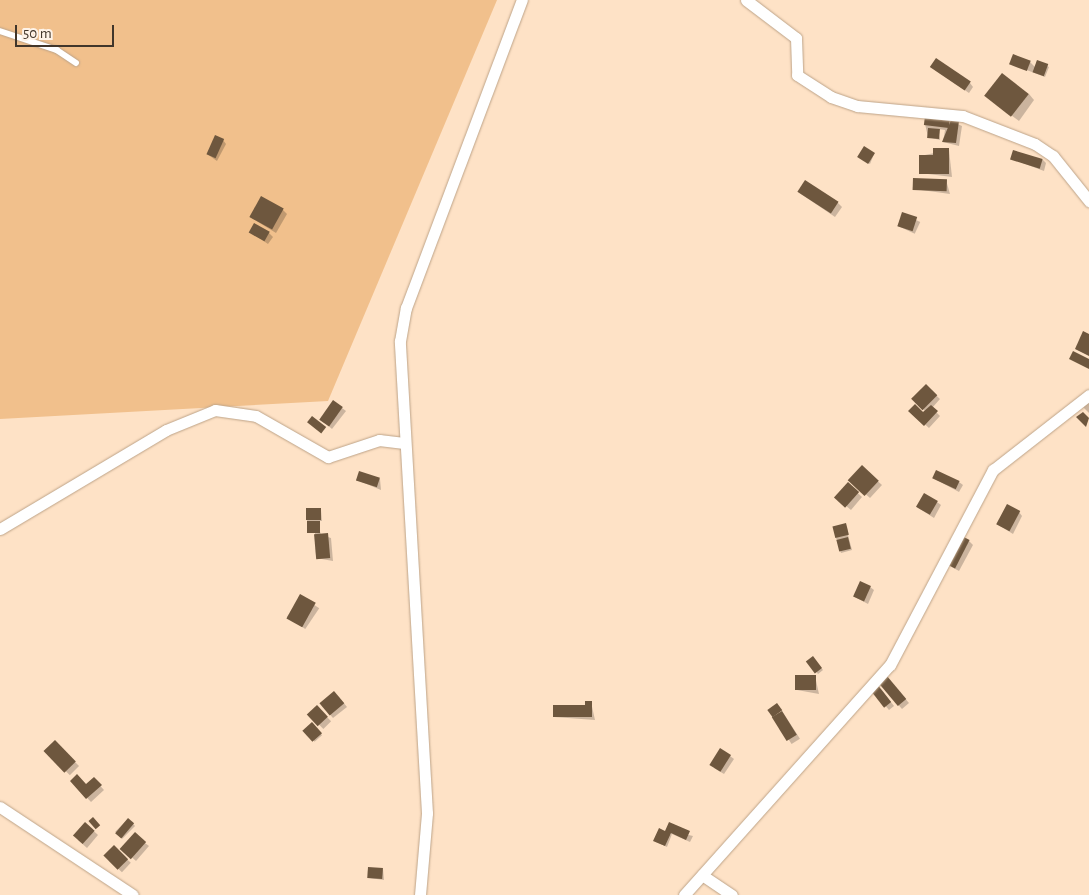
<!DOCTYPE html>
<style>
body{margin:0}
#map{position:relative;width:1089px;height:895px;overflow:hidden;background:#fee2c6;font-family:"Alegreya Sans",sans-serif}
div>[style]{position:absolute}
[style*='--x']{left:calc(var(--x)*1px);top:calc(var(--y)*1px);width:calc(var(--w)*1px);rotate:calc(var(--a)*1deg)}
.green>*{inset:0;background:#f1c08c}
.shadow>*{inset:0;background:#0003;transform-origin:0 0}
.building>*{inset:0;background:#6e573e;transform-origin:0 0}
.roads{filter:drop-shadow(0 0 1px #bda388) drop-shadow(0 0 1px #bda388)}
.lane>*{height:5.5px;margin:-2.75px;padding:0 2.75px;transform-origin:2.75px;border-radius:2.75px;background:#fff}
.street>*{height:11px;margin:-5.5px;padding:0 5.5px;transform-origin:5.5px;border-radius:5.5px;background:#fff}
span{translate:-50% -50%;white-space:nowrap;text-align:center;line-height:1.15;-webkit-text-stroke:5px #fef3e8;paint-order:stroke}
.scale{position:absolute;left:15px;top:25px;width:99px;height:22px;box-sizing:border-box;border:2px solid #41362b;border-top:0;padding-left:6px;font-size:15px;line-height:18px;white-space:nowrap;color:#41362b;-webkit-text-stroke:4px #fef3e8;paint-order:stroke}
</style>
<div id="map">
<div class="green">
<div style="clip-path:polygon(0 0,497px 0,328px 401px,0 419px)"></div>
</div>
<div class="shadow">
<div style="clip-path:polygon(1037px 61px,1049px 67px,1045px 77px,1011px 64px,1030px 62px,1035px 67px)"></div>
<div style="clip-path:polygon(935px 70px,970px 83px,973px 87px,969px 93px)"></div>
<div style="clip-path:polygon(1029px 94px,1034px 100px,1019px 121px,992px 101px)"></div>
<div style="clip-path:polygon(949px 120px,962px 126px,959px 146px,943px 142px,945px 130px,938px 129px,940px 140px,928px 137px,925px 124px)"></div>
<div style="clip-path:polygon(223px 140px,226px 144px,217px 161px,207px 154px)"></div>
<div style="clip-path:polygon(949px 150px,952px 177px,920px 173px,920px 156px)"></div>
<div style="clip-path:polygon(874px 154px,870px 164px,861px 158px)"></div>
<div style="clip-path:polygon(1012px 159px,1043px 160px,1046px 163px,1044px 171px)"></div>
<div style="clip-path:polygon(946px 180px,950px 194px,914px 189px)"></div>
<div style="clip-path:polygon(798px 192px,838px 203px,842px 207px,835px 217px)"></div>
<div style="clip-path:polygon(283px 210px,287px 214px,276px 233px,250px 217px)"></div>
<div style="left:903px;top:214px;width:19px;height:13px;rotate:25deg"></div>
<div style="clip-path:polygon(250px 232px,269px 233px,273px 237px,268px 244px)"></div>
<div style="clip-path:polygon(926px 386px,940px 399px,932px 408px,940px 416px,929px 428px,910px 411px,926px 412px,913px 399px)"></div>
<div style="clip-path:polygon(1089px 402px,1089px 413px,1083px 407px)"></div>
<div style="clip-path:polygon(342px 408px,346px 411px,332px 429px,324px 422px)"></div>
<div style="clip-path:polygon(862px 467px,882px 485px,870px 498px,854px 484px)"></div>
<div style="clip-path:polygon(933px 478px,959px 482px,963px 485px,959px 492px)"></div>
<div style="clip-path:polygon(380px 479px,381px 490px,357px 480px)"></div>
<div style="clip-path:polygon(848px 484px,862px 497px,851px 510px,840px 501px)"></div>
<div style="clip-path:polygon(937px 502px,941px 505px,934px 518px,917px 507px)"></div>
<div style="clip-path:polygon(321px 510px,322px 521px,317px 521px,321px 535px,331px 538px,333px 561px,316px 558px,315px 533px,308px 532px,307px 519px)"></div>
<div style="clip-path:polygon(1019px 512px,1022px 516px,1013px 534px,997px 524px)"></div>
<div style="clip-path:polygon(845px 524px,852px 550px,841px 553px,836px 538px)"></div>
<div style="clip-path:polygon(969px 541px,973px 545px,959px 571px,948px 565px)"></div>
<div style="clip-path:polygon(870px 587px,874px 590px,868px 604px,855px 597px)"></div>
<div style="left:301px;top:596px;width:22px;height:25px;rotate:34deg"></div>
<div style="clip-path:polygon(813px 658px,823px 670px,818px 674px,808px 661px)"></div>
<div style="clip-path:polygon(815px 676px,819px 694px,797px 690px)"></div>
<div style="clip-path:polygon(890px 681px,909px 703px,902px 709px,880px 684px)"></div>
<div style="clip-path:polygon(881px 689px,894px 706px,889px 710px,872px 690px)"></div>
<div style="clip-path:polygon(338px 696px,347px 707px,333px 718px,320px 703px)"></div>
<div style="clip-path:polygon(591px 702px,595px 720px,554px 717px,586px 707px)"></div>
<div style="left:317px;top:707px;width:20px;height:11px;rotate:45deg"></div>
<div style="left:782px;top:711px;width:33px;height:10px;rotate:57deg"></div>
<div style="left:312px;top:724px;width:15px;height:10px;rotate:48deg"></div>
<div style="left:55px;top:742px;width:34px;height:13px;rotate:45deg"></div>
<div style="clip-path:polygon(730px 756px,734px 759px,724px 774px,714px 768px)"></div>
<div style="clip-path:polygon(94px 779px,104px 790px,91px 802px,71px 781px,87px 786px)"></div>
<div style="left:128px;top:819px;width:10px;height:18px;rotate:45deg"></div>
<div style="clip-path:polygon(86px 824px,98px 835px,87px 848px,78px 840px)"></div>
<div style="clip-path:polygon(659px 830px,672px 835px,667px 830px,693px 836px,690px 842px,672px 834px,667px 847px,656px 842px)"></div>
<div style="clip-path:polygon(145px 843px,149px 846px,136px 861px,126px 852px)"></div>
<div style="left:114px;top:847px;width:23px;height:13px;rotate:43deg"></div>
<div style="clip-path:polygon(383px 869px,384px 880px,369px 878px)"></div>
</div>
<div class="building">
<div style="left:1013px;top:54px;width:19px;height:11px;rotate:21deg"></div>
<div style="left:936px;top:58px;width:42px;height:11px;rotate:34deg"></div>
<div style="left:1037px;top:60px;width:12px;height:13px;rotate:20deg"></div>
<div style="left:1002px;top:73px;width:34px;height:29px;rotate:38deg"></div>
<div style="left:925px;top:116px;width:25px;height:9px;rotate:7deg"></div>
<div style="clip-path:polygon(951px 120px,959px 121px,956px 143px,942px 142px)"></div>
<div style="left:928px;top:128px;width:12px;height:10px;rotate:5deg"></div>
<div style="left:215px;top:135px;width:10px;height:21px;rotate:24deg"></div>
<div style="left:864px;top:146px;width:13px;height:13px;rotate:32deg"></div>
<div style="clip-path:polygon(933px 148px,949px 148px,949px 174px,919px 174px,919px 155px,933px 155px)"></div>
<div style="left:1013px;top:150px;width:31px;height:10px;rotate:17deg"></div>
<div style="left:913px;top:178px;width:34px;height:12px;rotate:2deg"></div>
<div style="left:805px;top:180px;width:40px;height:14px;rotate:33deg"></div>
<div style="left:261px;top:196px;width:26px;height:24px;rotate:29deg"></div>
<div style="left:902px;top:212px;width:16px;height:15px;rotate:18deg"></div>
<div style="left:254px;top:223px;width:18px;height:11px;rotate:29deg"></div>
<div style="clip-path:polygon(1083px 331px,1089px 334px,1089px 356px,1075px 349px)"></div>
<div style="clip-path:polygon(1073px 351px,1089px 359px,1089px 369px,1069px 359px)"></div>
<div style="left:926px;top:384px;width:16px;height:21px;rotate:45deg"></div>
<div style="left:333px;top:400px;width:12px;height:24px;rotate:35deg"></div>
<div style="clip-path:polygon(915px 404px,923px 412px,931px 405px,938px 411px,924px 426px,908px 411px)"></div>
<div style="clip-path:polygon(1083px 412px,1089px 418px,1086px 427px,1076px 417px)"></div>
<div style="left:312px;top:416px;width:18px;height:8px;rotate:38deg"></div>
<div style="left:862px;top:465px;width:23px;height:21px;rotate:43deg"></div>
<div style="left:936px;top:470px;width:26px;height:9px;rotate:25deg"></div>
<div style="left:359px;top:471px;width:22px;height:10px;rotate:18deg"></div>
<div style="left:848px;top:482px;width:15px;height:21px;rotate:42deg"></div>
<div style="left:924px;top:493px;width:16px;height:16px;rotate:30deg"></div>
<div style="left:1007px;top:504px;width:15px;height:23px;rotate:28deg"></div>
<div style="left:306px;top:508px;width:15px;height:12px"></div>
<div style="left:307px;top:521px;width:13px;height:12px"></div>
<div style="left:846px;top:523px;width:12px;height:14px;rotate:76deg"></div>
<div style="left:328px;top:533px;width:25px;height:14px;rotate:85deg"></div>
<div style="left:958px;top:534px;width:13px;height:32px;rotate:27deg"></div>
<div style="left:848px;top:537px;width:12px;height:12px;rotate:76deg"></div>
<div style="left:860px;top:581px;width:12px;height:17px;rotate:24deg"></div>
<div style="left:300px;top:594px;width:18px;height:28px;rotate:29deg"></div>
<div style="left:813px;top:656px;width:15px;height:9px;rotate:53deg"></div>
<div style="left:795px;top:675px;width:21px;height:15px"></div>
<div style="left:887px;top:676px;width:30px;height:11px;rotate:50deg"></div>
<div style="left:877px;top:684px;width:23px;height:9px;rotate:52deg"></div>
<div style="left:334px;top:691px;width:16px;height:19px;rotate:50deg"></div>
<div style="clip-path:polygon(585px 701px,592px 701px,592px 717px,553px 717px,553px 705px,585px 705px)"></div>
<div style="left:777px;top:703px;width:9px;height:12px;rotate:54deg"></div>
<div style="left:317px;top:705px;width:16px;height:14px;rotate:47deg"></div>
<div style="left:782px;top:711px;width:28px;height:12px;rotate:58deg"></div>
<div style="left:312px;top:722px;width:15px;height:13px;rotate:48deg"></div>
<div style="left:55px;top:740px;width:30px;height:16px;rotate:46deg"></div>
<div style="left:720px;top:748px;width:13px;height:20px;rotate:32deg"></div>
<div style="clip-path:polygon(77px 774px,86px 784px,94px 777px,102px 785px,86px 799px,70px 781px)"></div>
<div style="left:93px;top:817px;width:11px;height:6px;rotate:49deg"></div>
<div style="left:128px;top:818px;width:8px;height:20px;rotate:40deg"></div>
<div style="left:85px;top:822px;width:13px;height:18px;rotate:42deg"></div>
<div style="clip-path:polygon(669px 822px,690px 831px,686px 840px,671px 833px,665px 846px,653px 841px,659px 828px,665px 831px)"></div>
<div style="left:135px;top:832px;width:15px;height:23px;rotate:42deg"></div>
<div style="left:114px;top:845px;width:20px;height:15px;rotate:45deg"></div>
<div style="left:368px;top:867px;width:15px;height:11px;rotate:4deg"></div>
</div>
<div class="roads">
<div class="lane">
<div style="--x:0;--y:31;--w:60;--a:18.4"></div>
<div style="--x:57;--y:50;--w:23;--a:34"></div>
</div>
<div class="street">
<div style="--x:746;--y:0;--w:63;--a:37.2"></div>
<div style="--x:796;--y:38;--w:37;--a:88"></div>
<div style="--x:797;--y:75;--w:40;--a:32.9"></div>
<div style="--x:831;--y:97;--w:28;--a:19"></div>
<div style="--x:857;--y:106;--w:106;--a:5.4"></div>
<div style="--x:963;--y:116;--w:77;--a:21.3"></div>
<div style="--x:1035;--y:144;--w:22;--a:34"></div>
<div style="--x:1053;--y:156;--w:58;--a:51.3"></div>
<div style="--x:0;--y:529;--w:193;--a:-30.8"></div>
<div style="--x:166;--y:430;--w:53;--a:-22.2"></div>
<div style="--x:215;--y:410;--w:41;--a:8.3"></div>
<div style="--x:256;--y:416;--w:83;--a:29.7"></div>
<div style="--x:328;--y:457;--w:54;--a:-18.4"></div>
<div style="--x:379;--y:440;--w:25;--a:7"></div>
<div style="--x:0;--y:807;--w:159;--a:33.5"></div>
<div style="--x:702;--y:875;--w:36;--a:34"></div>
<div style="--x:420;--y:895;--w:82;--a:-85.1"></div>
<div style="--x:427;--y:813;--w:473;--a:-93.3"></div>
<div style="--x:400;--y:341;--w:34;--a:-80"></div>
<div style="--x:406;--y:308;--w:329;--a:-69.4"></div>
<div style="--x:684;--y:895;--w:309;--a:-48.2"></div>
<div style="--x:890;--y:665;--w:221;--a:-62.2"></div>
<div style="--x:993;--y:470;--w:122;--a:-38"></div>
</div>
</div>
<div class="scale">50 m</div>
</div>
